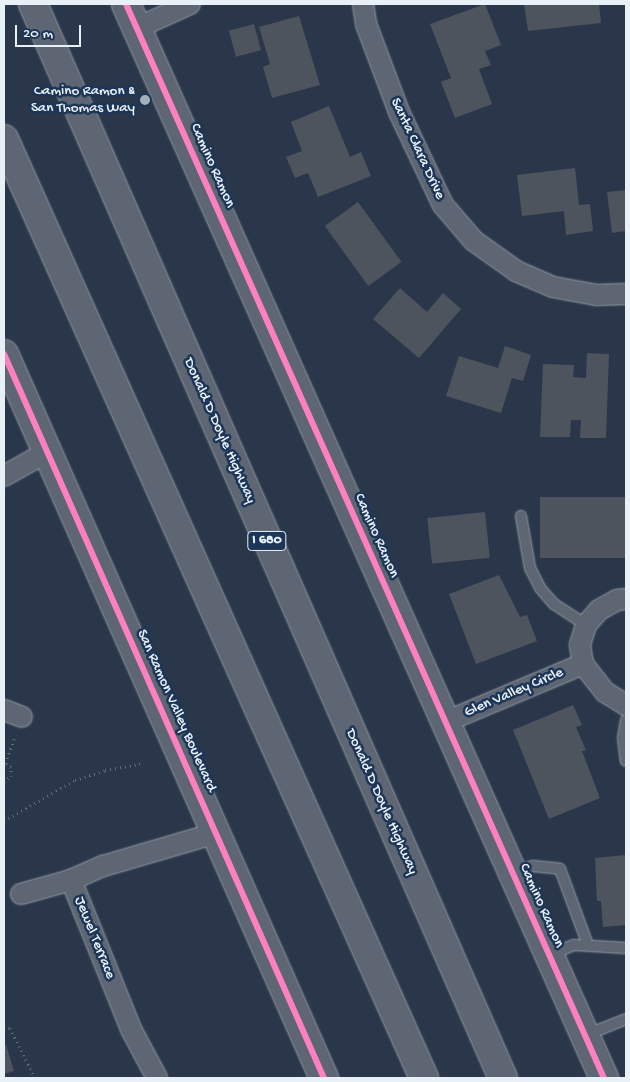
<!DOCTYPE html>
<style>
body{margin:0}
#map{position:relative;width:630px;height:1082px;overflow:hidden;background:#2a374a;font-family:"Gochi Hand",sans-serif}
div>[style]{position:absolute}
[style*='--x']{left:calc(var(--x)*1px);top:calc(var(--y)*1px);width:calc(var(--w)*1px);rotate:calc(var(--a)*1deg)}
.building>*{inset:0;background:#4e545e;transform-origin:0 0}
.path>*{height:3px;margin-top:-1.5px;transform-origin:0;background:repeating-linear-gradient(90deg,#656d78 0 1px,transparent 0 5px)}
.roads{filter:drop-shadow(0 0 1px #959da7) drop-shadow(0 0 1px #959da7)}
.lane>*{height:10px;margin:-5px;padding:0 5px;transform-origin:5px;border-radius:5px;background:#5d6672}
.street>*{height:20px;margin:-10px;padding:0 10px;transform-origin:10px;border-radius:10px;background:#5d6672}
.secondary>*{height:28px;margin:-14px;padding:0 14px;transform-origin:14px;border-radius:14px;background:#5d6672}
.highway>*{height:28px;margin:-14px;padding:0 14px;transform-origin:14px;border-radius:14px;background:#5d6672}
.cycleway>*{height:6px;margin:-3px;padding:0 3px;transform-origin:3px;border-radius:3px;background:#ff80c0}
.dots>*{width:14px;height:14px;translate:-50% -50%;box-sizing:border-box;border:2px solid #1d3557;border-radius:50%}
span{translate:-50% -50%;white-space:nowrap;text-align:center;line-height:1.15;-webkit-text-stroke:5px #1d3557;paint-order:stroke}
.shield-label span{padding:1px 4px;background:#1d3557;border:1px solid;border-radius:4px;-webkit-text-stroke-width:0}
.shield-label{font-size:14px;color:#e8f1f8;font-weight:700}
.poi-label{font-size:15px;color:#e8f1f8}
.right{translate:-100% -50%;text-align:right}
.street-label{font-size:15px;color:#e8f1f8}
.frame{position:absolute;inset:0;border:5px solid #e8f1f8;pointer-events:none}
.scale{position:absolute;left:15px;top:25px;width:66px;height:22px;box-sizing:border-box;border:2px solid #e8f1f8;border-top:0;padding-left:6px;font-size:15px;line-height:18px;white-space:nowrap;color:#e8f1f8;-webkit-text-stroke:4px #1d3557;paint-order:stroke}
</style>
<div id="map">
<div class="building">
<div style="clip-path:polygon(485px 4px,501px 45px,485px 51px,491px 65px,479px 69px,492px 104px,455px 118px,441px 82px,451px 78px,430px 24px)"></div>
<div style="clip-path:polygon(524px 4px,599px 4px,601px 23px,528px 31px)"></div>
<div style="clip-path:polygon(299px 16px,320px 85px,272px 98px,263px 67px,270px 64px,259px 27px)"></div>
<div style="left:254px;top:24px;width:27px;height:26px;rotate:75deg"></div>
<div style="clip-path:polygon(329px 106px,350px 157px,361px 152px,371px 176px,318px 197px,308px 173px,295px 178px,286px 157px,302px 151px,291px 122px)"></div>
<div style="clip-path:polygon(575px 168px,579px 205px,590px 204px,593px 231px,566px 235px,564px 211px,522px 216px,517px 175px)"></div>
<div style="clip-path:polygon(626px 190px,626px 231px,612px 233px,607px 192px)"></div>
<div style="left:358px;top:202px;width:74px;height:41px;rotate:54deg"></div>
<div style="clip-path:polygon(400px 288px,427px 312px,443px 293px,461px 309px,419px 358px,373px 319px)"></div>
<div style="clip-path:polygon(505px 346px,531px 355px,523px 381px,512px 378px,501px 413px,446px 396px,459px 356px,498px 368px)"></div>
<div style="clip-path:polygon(587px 353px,609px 354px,606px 438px,580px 438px,581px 420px,571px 420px,570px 437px,540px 437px,543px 364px,574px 365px,573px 377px,586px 378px)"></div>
<div style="left:626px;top:497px;width:61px;height:86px;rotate:90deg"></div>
<div style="left:485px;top:512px;width:46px;height:58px;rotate:84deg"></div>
<div style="clip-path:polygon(499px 575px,520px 617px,527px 615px,537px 641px,476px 664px,449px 594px)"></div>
<div style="clip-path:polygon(573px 705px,582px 725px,576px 727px,586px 750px,582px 751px,600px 798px,549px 819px,513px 730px)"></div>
<div style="clip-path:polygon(626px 855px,626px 925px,603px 927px,601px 901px,597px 901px,595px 858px)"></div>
<div style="clip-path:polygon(6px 1045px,14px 1071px,4px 1074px,4px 1046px)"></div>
</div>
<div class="path">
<div style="--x:4;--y:782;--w:9;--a:-41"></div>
<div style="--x:11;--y:776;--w:9;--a:-90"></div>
<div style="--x:11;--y:767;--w:7;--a:-146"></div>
<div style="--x:5;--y:763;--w:30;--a:-69"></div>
<div style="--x:4;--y:821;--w:82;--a:-30"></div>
<div style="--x:75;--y:780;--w:32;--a:-18"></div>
<div style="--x:105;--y:770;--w:36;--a:-10"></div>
<div style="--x:4;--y:1025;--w:7;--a:27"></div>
<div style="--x:10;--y:1028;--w:56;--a:63.4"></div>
</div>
<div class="roads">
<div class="lane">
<div style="--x:521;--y:516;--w:53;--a:80.2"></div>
<div style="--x:530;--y:568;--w:22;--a:63"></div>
<div style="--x:540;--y:588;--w:21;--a:49"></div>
<div style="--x:554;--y:604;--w:38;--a:33"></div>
<div style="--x:626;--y:720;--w:18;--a:99"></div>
<div style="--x:623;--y:738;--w:23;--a:83"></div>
<div style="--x:512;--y:871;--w:22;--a:-13"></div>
<div style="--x:533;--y:866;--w:27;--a:6"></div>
<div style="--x:560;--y:869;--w:81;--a:69.8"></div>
<div style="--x:549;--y:955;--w:27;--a:-22"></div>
<div style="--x:574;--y:945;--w:52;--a:3.3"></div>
<div style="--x:586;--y:1035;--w:43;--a:-21.8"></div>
</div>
<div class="street">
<div style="--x:363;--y:4;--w:20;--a:81"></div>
<div style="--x:366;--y:24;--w:94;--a:69.4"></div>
<div style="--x:399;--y:112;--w:103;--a:64.7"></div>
<div style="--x:443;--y:205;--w:48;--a:49.3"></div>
<div style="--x:474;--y:241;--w:52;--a:35.5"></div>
<div style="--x:516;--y:271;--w:40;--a:23.4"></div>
<div style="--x:553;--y:287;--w:45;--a:10.3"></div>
<div style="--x:597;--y:295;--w:29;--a:-2"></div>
<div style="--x:137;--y:28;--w:58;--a:-24.4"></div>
<div style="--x:4;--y:476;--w:49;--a:-29.2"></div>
<div style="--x:626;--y:599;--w:9;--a:174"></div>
<div style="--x:617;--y:600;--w:21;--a:151"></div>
<div style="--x:599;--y:610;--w:20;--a:131"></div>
<div style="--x:586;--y:625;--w:21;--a:107"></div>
<div style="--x:580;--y:645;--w:19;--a:81"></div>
<div style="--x:583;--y:664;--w:36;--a:52"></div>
<div style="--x:605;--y:692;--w:25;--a:32"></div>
<div style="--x:4;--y:710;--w:19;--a:21"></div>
<div style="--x:445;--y:722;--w:150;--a:-22.8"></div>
<div style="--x:21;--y:894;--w:52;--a:-15.6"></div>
<div style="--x:157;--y:1078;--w:55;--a:-118"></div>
<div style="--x:131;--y:1029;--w:161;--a:-111.9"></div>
<div style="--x:71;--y:880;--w:35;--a:-24"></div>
<div style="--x:103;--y:866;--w:118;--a:-16.3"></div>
</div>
<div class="secondary">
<div style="--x:126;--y:4;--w:1176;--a:66.01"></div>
<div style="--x:4;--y:354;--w:792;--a:66.16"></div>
</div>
<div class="highway">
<div style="--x:33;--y:4;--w:1172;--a:66.37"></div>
<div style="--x:4;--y:139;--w:1029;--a:65.9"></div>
</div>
</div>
<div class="cycleway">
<div style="--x:126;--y:4;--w:1176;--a:66.01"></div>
<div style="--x:4;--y:354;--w:792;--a:66.16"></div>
</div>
<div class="dots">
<div style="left:145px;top:100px;background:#a6b0bb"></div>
</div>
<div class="shield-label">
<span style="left:267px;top:541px">I 680</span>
</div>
<div class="poi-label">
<span class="right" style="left:135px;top:100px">Camino Ramon &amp;<br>San Thomas Way</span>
</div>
<div class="street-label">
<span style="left:417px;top:149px;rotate:65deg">Santa Clara Drive</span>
<span style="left:212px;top:166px;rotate:66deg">Camino Ramon</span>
<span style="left:219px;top:431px;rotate:66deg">Donald D Doyle Highway</span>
<span style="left:376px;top:536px;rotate:66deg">Camino Ramon</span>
<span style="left:514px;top:693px;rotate:-23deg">Glen Valley Circle</span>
<span style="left:176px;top:711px;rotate:66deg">San Ramon Valley Boulevard</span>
<span style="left:381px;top:802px;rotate:66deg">Donald D Doyle Highway</span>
<span style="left:541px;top:906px;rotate:66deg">Camino Ramon</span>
<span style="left:94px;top:938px;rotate:68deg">Jewel Terrace</span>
</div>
<div class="frame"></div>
<div class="scale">20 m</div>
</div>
